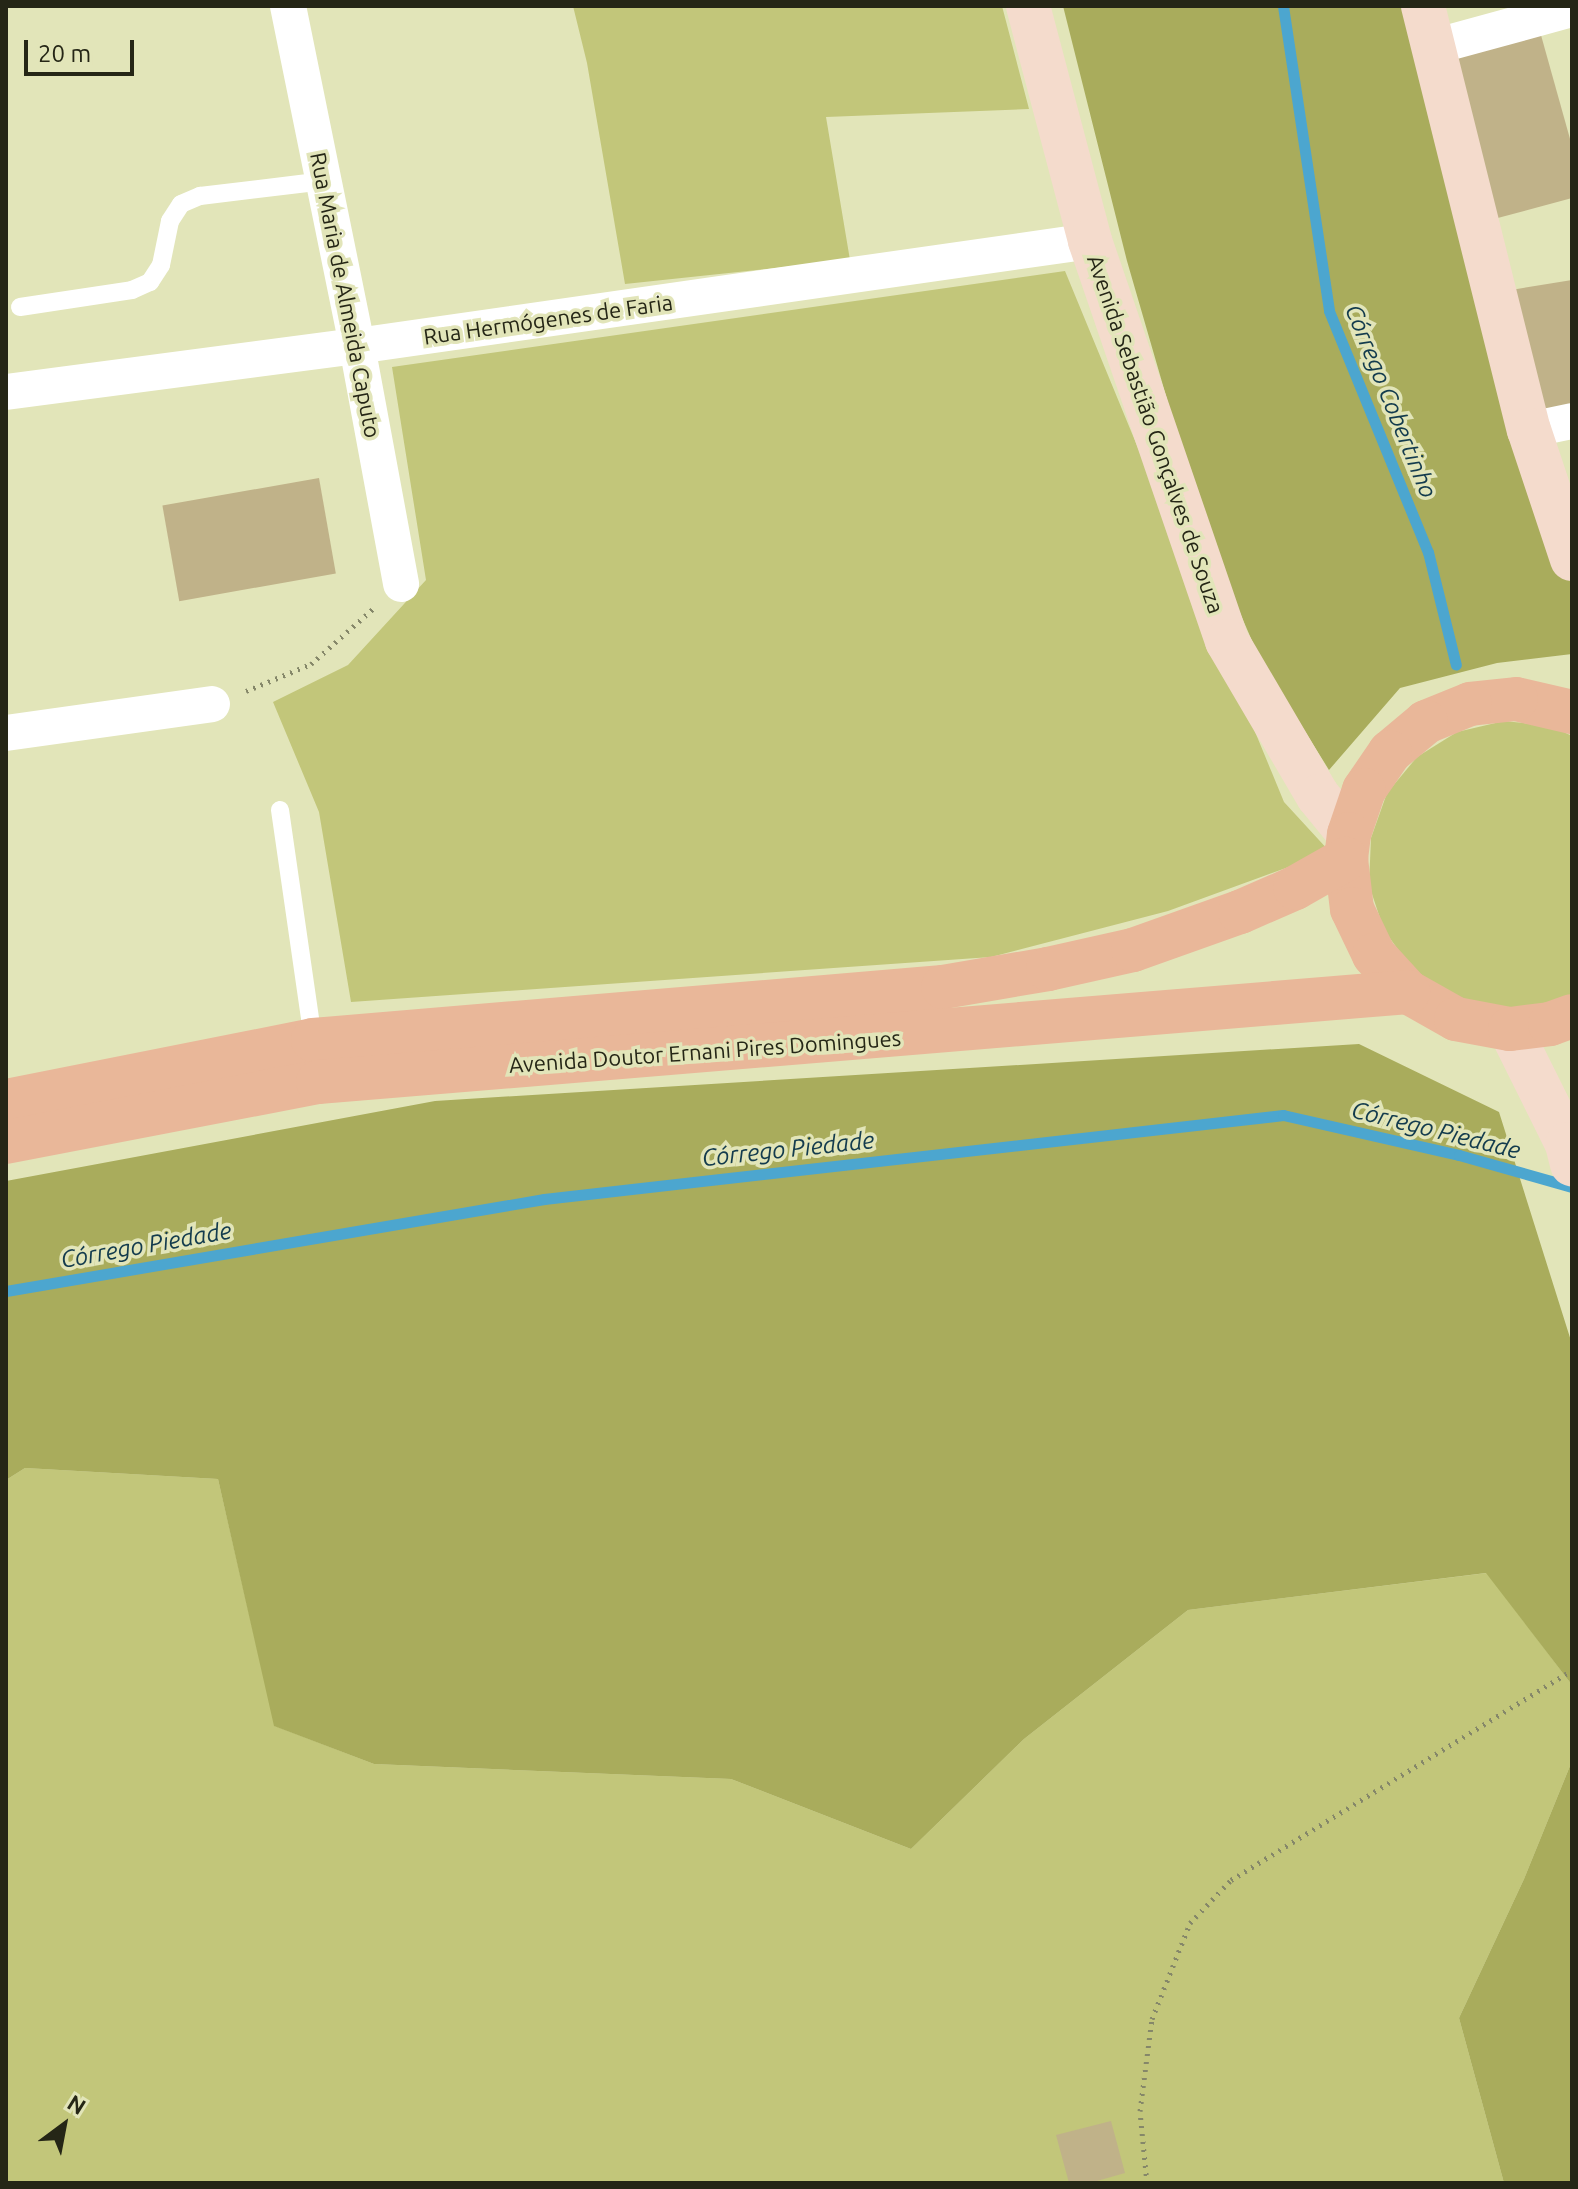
<!DOCTYPE html>
<meta charset="utf-8">
<style>
body{margin:0}
#map{position:relative;width:1578px;height:2189px;overflow:hidden;background:#e2e5b9;font-family:Ubuntu,sans-serif}
div>[style]{position:absolute}
[style*='--x']{left:calc(var(--x)*1px);top:calc(var(--y)*1px);width:calc(var(--w)*1px);rotate:calc(var(--a)*1deg)}
.green>*{inset:0;background:#c2c67a}
.forest>*{inset:0;background:#a9ac5c}
.stream>*{height:11px;margin:-5.5px;padding:0 5.5px;transform-origin:5.5px;border-radius:5.5px;background:#4ca6cf}
.building>*{inset:0;background:#c0b289;transform-origin:0 0}
.path>*{height:5px;margin-top:-2.5px;transform-origin:0;background:repeating-linear-gradient(90deg,#858769 0 2px,transparent 0 8px)}
.lane>*{height:18px;margin:-9px;padding:0 9px;transform-origin:9px;border-radius:9px;background:#fff}
.street>*{height:36px;margin:-18px;padding:0 18px;transform-origin:18px;border-radius:18px;background:#fff}
.secondary>*{height:44px;margin:-22px;padding:0 22px;transform-origin:22px;border-radius:22px;background:#f4dbcc}
.primary>*{height:44px;margin:-22px;padding:0 22px;transform-origin:22px;border-radius:22px;background:#e9b799}
span{translate:-50% -50%;white-space:nowrap;text-align:center;line-height:1.15;-webkit-text-stroke:7px #e2e5b9;paint-order:stroke}
.street-label{font-size:22px;color:#252616}
.water-label{font-size:24px;color:#133b4d;font-style:italic}
.frame{position:absolute;inset:0;border:8px solid #252616;pointer-events:none}
.north{position:absolute;left:24px;top:2085px;width:80px;height:80px;-webkit-text-stroke:6px #e2e5b9;paint-order:stroke;rotate:32deg;font-size:22px;font-weight:700;line-height:32px;text-align:center;color:#252616}
.north::after{content:'';display:block;margin:auto;width:28px;height:36px;background:#252616;clip-path:polygon(50% 0,100% 100%,50% 72%,0 100%)}
.scale{position:absolute;left:24px;top:40px;width:110px;height:36px;box-sizing:border-box;border:4px solid #252616;border-top:0;padding-left:10px;font-size:24px;line-height:28px;white-space:nowrap;color:#252616;-webkit-text-stroke:6px #e2e5b9;paint-order:stroke}
</style>
<div id="map">
<div class="green">
<div style="clip-path:polygon(573px 6px,1002px 6px,1029px 109px,826px 117px,850px 260px,625px 284px,587px 63px)"></div>
<div style="clip-path:polygon(1065px 271px,1284px 802px,1330px 852px,1168px 911px,991px 957px,351px 1002px,319px 812px,273px 702px,348px 665px,426px 580px,392px 367px)"></div>
<div style="clip-path:polygon(1504px 721px,1551px 726px,1572px 736px,1572px 995px,1545px 1007px,1498px 1009px,1452px 996px,1412px 969px,1384px 930px,1369px 885px,1371px 838px,1387px 793px,1417px 757px,1457px 732px)"></div>
<div style="clip-path:polygon(25px 1468px,218px 1479px,275px 1726px,374px 1764px,731px 1779px,911px 1849px,1024px 1739px,1188px 1610px,1487px 1573px,1572px 1685px,1572px 1761px,1524px 1879px,1459px 2018px,1504px 2183px,6px 2183px,6px 1480px)"></div>
</div>
<div class="forest">
<div style="clip-path:polygon(1063px 6px,1411px 6px,1511px 404px,1572px 585px,1572px 654px,1497px 663px,1400px 688px,1329px 770px,1259px 657px,1206px 534px,1127px 261px)"></div>
<div style="clip-path:polygon(1359px 1044px,1499px 1112px,1572px 1344px,1572px 1685px,1486px 1573px,1188px 1610px,1024px 1739px,911px 1849px,731px 1779px,374px 1764px,274px 1726px,218px 1479px,25px 1468px,6px 1480px,6px 1181px,435px 1101px)"></div>
<div style="clip-path:polygon(1572px 1761px,1572px 2183px,1504px 2183px,1459px 2018px,1524px 1879px)"></div>
</div>
<div class="stream">
<div style="--x:1283;--y:6;--w:308;--a:81.4"></div>
<div style="--x:1329;--y:311;--w:261;--a:67.7"></div>
<div style="--x:1428;--y:552;--w:116;--a:76.1"></div>
<div style="--x:6;--y:1291;--w:546;--a:-9.7"></div>
<div style="--x:544;--y:1199;--w:744;--a:-6.48"></div>
<div style="--x:1283;--y:1115;--w:180;--a:12.8"></div>
<div style="--x:1459;--y:1155;--w:117;--a:15.8"></div>
</div>
<div class="building">
<div style="clip-path:polygon(1539px 28px,1572px 146px,1572px 198px,1494px 219px,1451px 54px)"></div>
<div style="clip-path:polygon(1572px 280px,1572px 410px,1539px 417px,1511px 290px)"></div>
<div style="left:319px;top:478px;width:97px;height:159px;rotate:80deg"></div>
<div style="clip-path:polygon(1111px 2121px,1125px 2173px,1090px 2183px,1069px 2183px,1056px 2135px)"></div>
</div>
<div class="path">
<div style="--x:246;--y:691;--w:70;--a:-22.6"></div>
<div style="--x:311;--y:664;--w:87;--a:-41.7"></div>
<div style="--x:1147;--y:2183;--w:72;--a:-95.6"></div>
<div style="--x:1140;--y:2111;--w:93;--a:-82.6"></div>
<div style="--x:1152;--y:2019;--w:103;--a:-68.4"></div>
<div style="--x:1190;--y:1923;--w:59;--a:-46.4"></div>
<div style="--x:1231;--y:1880;--w:400;--a:-31.6"></div>
</div>
<div class="lane">
<div style="--x:20;--y:307;--w:113;--a:-8.6"></div>
<div style="--x:132;--y:290;--w:20;--a:-24"></div>
<div style="--x:150;--y:282;--w:20;--a:-57"></div>
<div style="--x:161;--y:265;--w:45;--a:-78.4"></div>
<div style="--x:170;--y:221;--w:20;--a:-57"></div>
<div style="--x:181;--y:204;--w:21;--a:-23"></div>
<div style="--x:200;--y:196;--w:125;--a:-6.9"></div>
<div style="--x:280;--y:810;--w:231;--a:81.8"></div>
</div>
<div class="street">
<div style="--x:288;--y:6;--w:347;--a:78.5"></div>
<div style="--x:357;--y:346;--w:242;--a:79.5"></div>
<div style="--x:1433;--y:47;--w:144;--a:-15.3"></div>
<div style="--x:6;--y:392;--w:354;--a:-7.5"></div>
<div style="--x:357;--y:346;--w:740;--a:-8.15"></div>
<div style="--x:1529;--y:430;--w:44;--a:-11.8"></div>
<div style="--x:6;--y:733;--w:208;--a:-8"></div>
</div>
<div class="secondary">
<div style="--x:1028;--y:6;--w:243;--a:75.2"></div>
<div style="--x:1090;--y:241;--w:423;--a:71.1"></div>
<div style="--x:1227;--y:641;--w:180;--a:59.6"></div>
<div style="--x:1318;--y:796;--w:49;--a:50.8"></div>
<div style="--x:1423;--y:6;--w:437;--a:76"></div>
<div style="--x:1529;--y:430;--w:136;--a:71.6"></div>
<div style="--x:1510;--y:1029;--w:128;--a:63.6"></div>
<div style="--x:1567;--y:1144;--w:21;--a:76"></div>
</div>
<div class="primary">
<div style="--x:1572;--y:712;--w:57;--a:-166.9"></div>
<div style="--x:1516;--y:699;--w:46;--a:173.8"></div>
<div style="--x:1470;--y:704;--w:48;--a:157.8"></div>
<div style="--x:1426;--y:722;--w:47;--a:140.2"></div>
<div style="--x:1390;--y:752;--w:46;--a:124.4"></div>
<div style="--x:1364;--y:790;--w:46;--a:108.8"></div>
<div style="--x:1349;--y:834;--w:25;--a:97"></div>
<div style="--x:1346;--y:859;--w:50;--a:83.2"></div>
<div style="--x:1352;--y:909;--w:51;--a:64.4"></div>
<div style="--x:1374;--y:955;--w:50;--a:47.4"></div>
<div style="--x:1408;--y:992;--w:55;--a:29.4"></div>
<div style="--x:1456;--y:1019;--w:55;--a:10.5"></div>
<div style="--x:1510;--y:1029;--w:40;--a:-7.1"></div>
<div style="--x:1550;--y:1024;--w:23;--a:-20"></div>
<div style="--x:6;--y:1101;--w:313;--a:-11.2"></div>
<div style="--x:313;--y:1040;--w:632;--a:-4.81"></div>
<div style="--x:943;--y:987;--w:107;--a:-9.7"></div>
<div style="--x:1048;--y:969;--w:87;--a:-12.6"></div>
<div style="--x:1133;--y:950;--w:114;--a:-19.6"></div>
<div style="--x:1240;--y:912;--w:60;--a:-23.6"></div>
<div style="--x:1295;--y:888;--w:59;--a:-29.6"></div>
<div style="--x:6;--y:1142;--w:318;--a:-10.9"></div>
<div style="--x:318;--y:1082;--w:1094;--a:-4.72"></div>
</div>
<div class="street-label">
<span style="left:346px;top:295px;rotate:79deg">Rua Maria de Almeida Caputo</span>
<span style="left:548px;top:319px;rotate:-8deg">Rua Hermógenes de Faria</span>
<span style="left:1156px;top:434px;rotate:71deg">Avenida Sebastião Gonçalves de Souza</span>
<span style="left:705px;top:1051px;rotate:-4deg">Avenida Doutor Ernani Pires Domingues</span>
</div>
<div class="water-label">
<span style="left:1391px;top:401px;rotate:68deg">Córrego Cobertinho</span>
<span style="left:1436px;top:1130px;rotate:14deg">Córrego Piedade</span>
<span style="left:788px;top:1149px;rotate:-6deg">Córrego Piedade</span>
<span style="left:146px;top:1245px;rotate:-10deg">Córrego Piedade</span>
</div>
<div class="frame"></div>
<div class="north">N</div>
<div class="scale">20 m</div>
</div>
